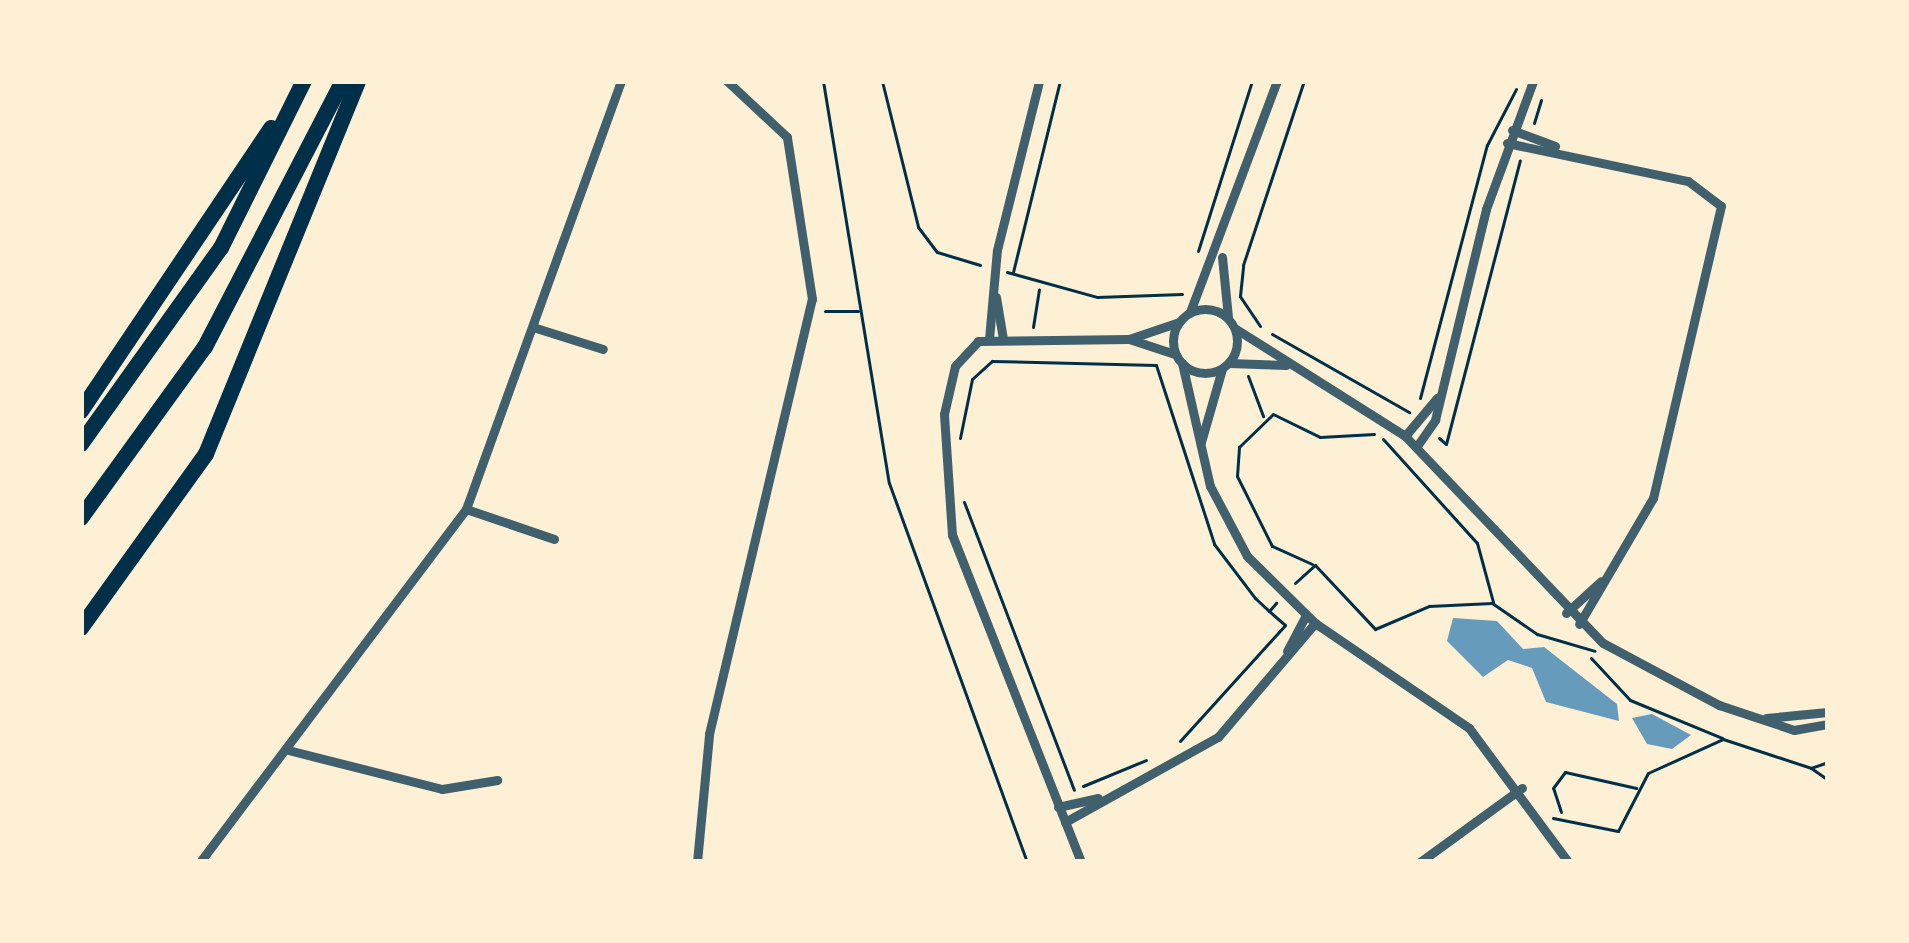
<!DOCTYPE html>
<style>
body{margin:0}
#map{position:relative;width:1909px;height:943px;overflow:hidden;background:#fdf0d5;font-family:"Golos Text",sans-serif}
div>[style]{position:absolute}
[style*='--x']{left:calc(var(--x)*1px);top:calc(var(--y)*1px);width:calc(var(--w)*1px);rotate:calc(var(--a)*1deg)}
.water>*{inset:0;background:#669bbc}
.path>*{height:3px;margin:-1.5px;padding:0 1.5px;transform-origin:1.5px;border-radius:1.5px;background:#003049}
.minor>*{height:9px;margin:-4.5px;padding:0 4.5px;transform-origin:4.5px;border-radius:4.5px;background:#3f606c}
.minor>.ring{margin:-4.5px;padding:0;box-sizing:content-box;background:none;border:9px solid #3f606c;border-radius:50%}
.motorway>*{height:16px;margin:-8px;padding:0 8px;transform-origin:8px;border-radius:8px;background:#003049}
span{translate:-50% -50%;white-space:nowrap;text-align:center;line-height:1.15;-webkit-text-stroke:12px #fdf0d5;paint-order:stroke}
.frame{position:absolute;inset:0;border:84px solid #fdf0d5;pointer-events:none}
</style>
<div id="map">
<div class="water">
<div style="clip-path:polygon(1453px 618px,1497px 621px,1523px 649px,1544px 647px,1617px 704px,1619px 721px,1546px 702px,1532px 668px,1508px 660px,1483px 677px,1447px 641px)"></div>
<div style="clip-path:polygon(1652px 714px,1691px 735px,1672px 749px,1647px 744px,1632px 718px)"></div>
</div>
<div class="path">
<div style="--x:823;--y:81;--w:407;--a:80.7"></div>
<div style="--x:889;--y:483;--w:403;--a:70"></div>
<div style="--x:882;--y:81;--w:150;--a:76.1"></div>
<div style="--x:918;--y:227;--w:31;--a:53"></div>
<div style="--x:937;--y:252;--w:45;--a:16.8"></div>
<div style="--x:1534;--y:123;--w:24;--a:-73"></div>
<div style="--x:1198;--y:251;--w:178;--a:-72.4"></div>
<div style="--x:1007;--y:272;--w:93;--a:15.5"></div>
<div style="--x:1097;--y:297;--w:85;--a:-2"></div>
<div style="--x:1013;--y:272;--w:197;--a:-76.2"></div>
<div style="--x:825;--y:311;--w:33;--a:0"></div>
<div style="--x:1260;--y:326;--w:36;--a:-124"></div>
<div style="--x:1240;--y:296;--w:31;--a:-84"></div>
<div style="--x:1243;--y:265;--w:194;--a:-71.7"></div>
<div style="--x:1033;--y:327;--w:38;--a:-81"></div>
<div style="--x:1272;--y:334;--w:158;--a:29.7"></div>
<div style="--x:1248;--y:376;--w:43;--a:69.4"></div>
<div style="--x:1420;--y:398;--w:262;--a:-75.2"></div>
<div style="--x:1487;--y:145;--w:63;--a:-62.6"></div>
<div style="--x:960;--y:438;--w:60;--a:-78.5"></div>
<div style="--x:972;--y:379;--w:27;--a:-42"></div>
<div style="--x:992;--y:361;--w:164;--a:1.4"></div>
<div style="--x:1156;--y:365;--w:188;--a:72"></div>
<div style="--x:1214;--y:544;--w:68;--a:52.8"></div>
<div style="--x:1255;--y:598;--w:19;--a:43"></div>
<div style="--x:1269;--y:611;--w:11;--a:-49"></div>
<div style="--x:1439;--y:438;--w:9;--a:41"></div>
<div style="--x:1446;--y:444;--w:293;--a:-75.4"></div>
<div style="--x:1383;--y:439;--w:140;--a:47.9"></div>
<div style="--x:1477;--y:543;--w:61;--a:74.8"></div>
<div style="--x:964;--y:502;--w:308;--a:69.1"></div>
<div style="--x:1312;--y:564;--w:44;--a:-155.8"></div>
<div style="--x:1272;--y:546;--w:78;--a:-116.6"></div>
<div style="--x:1237;--y:476;--w:29;--a:-86"></div>
<div style="--x:1239;--y:447;--w:47;--a:-44.1"></div>
<div style="--x:1273;--y:414;--w:52;--a:26.1"></div>
<div style="--x:1320;--y:437;--w:54;--a:-3.2"></div>
<div style="--x:1295;--y:583;--w:27;--a:-42"></div>
<div style="--x:1315;--y:565;--w:88;--a:46.8"></div>
<div style="--x:1375;--y:629;--w:59;--a:-23.1"></div>
<div style="--x:1429;--y:606;--w:63;--a:-2.7"></div>
<div style="--x:1492;--y:603;--w:55;--a:34.6"></div>
<div style="--x:1537;--y:634;--w:60;--a:16.3"></div>
<div style="--x:1591;--y:658;--w:57;--a:47.1"></div>
<div style="--x:1630;--y:700;--w:100;--a:22.4"></div>
<div style="--x:1180;--y:741;--w:156;--a:-47.8"></div>
<div style="--x:1285;--y:625;--w:21;--a:-139"></div>
<div style="--x:1828;--y:762;--w:18;--a:161"></div>
<div style="--x:1811;--y:768;--w:21;--a:35"></div>
<div style="--x:1083;--y:786;--w:68;--a:-22.4"></div>
<div style="--x:1561;--y:812;--w:25;--a:-108"></div>
<div style="--x:1553;--y:788;--w:20;--a:-53"></div>
<div style="--x:1565;--y:772;--w:73;--a:12.7"></div>
<div style="--x:1553;--y:818;--w:66;--a:11.3"></div>
<div style="--x:1618;--y:831;--w:65;--a:-62.7"></div>
<div style="--x:1648;--y:773;--w:82;--a:-24.4"></div>
<div style="--x:1723;--y:739;--w:93;--a:18.2"></div>
</div>
<div class="minor">
<div style="--x:1512;--y:130;--w:46;--a:20.4"></div>
<div style="--x:1507;--y:143;--w:185;--a:11.9"></div>
<div style="--x:1688;--y:181;--w:41;--a:37.1"></div>
<div style="--x:1721;--y:206;--w:300;--a:103.1"></div>
<div style="--x:1653;--y:498;--w:146;--a:120.4"></div>
<div style="--x:1222;--y:257;--w:60;--a:84.3"></div>
<div style="--x:996;--y:297;--w:43;--a:80.5"></div>
<div class="ring" style="left:1173px;top:309px;width:55px;height:55px"></div>
<div style="--x:1190;--y:312;--w:247;--a:-69.4"></div>
<div style="--x:536;--y:328;--w:70;--a:17.4"></div>
<div style="--x:1236;--y:329;--w:200;--a:32.3"></div>
<div style="--x:1405;--y:436;--w:286;--a:46.3"></div>
<div style="--x:1603;--y:643;--w:132;--a:28.1"></div>
<div style="--x:1719;--y:705;--w:79;--a:18.4"></div>
<div style="--x:1794;--y:730;--w:35;--a:-10"></div>
<div style="--x:989;--y:339;--w:89;--a:-84.9"></div>
<div style="--x:997;--y:250;--w:174;--a:-76"></div>
<div style="--x:1129;--y:339;--w:53;--a:-18.8"></div>
<div style="--x:1182;--y:363;--w:126;--a:77.2"></div>
<div style="--x:1210;--y:486;--w:79;--a:62.1"></div>
<div style="--x:1247;--y:556;--w:95;--a:44.6"></div>
<div style="--x:1315;--y:623;--w:186;--a:34.3"></div>
<div style="--x:1469;--y:728;--w:167;--a:53.5"></div>
<div style="--x:1229;--y:363;--w:57;--a:2"></div>
<div style="--x:1405;--y:436;--w:50;--a:-49.9"></div>
<div style="--x:1201;--y:442;--w:76;--a:-74"></div>
<div style="--x:1417;--y:446;--w:32;--a:-55"></div>
<div style="--x:1435;--y:420;--w:217;--a:-76.4"></div>
<div style="--x:1486;--y:209;--w:136;--a:-69.8"></div>
<div style="--x:466;--y:509;--w:93;--a:18.8"></div>
<div style="--x:1566;--y:613;--w:47;--a:-42.4"></div>
<div style="--x:1287;--y:651;--w:41;--a:-62.2"></div>
<div style="--x:1766;--y:718;--w:62;--a:-5.5"></div>
<div style="--x:288;--y:750;--w:159;--a:14.2"></div>
<div style="--x:442;--y:789;--w:56;--a:-9.3"></div>
<div style="--x:1058;--y:807;--w:41;--a:-12.7"></div>
<div style="--x:1065;--y:822;--w:175;--a:-29.1"></div>
<div style="--x:1218;--y:737;--w:150;--a:-49.6"></div>
<div style="--x:200;--y:862;--w:442;--a:-53"></div>
<div style="--x:466;--y:509;--w:455;--a:-70.1"></div>
<div style="--x:697;--y:862;--w:129;--a:-84.6"></div>
<div style="--x:709;--y:734;--w:447;--a:-76.7"></div>
<div style="--x:812;--y:299;--w:164;--a:-98.8"></div>
<div style="--x:787;--y:137;--w:82;--a:-137"></div>
<div style="--x:1081;--y:862;--w:352;--a:-111.5"></div>
<div style="--x:952;--y:535;--w:121;--a:-93.8"></div>
<div style="--x:944;--y:414;--w:49;--a:-77.1"></div>
<div style="--x:955;--y:366;--w:34;--a:-47"></div>
<div style="--x:978;--y:341;--w:151;--a:-0.8"></div>
<div style="--x:1129;--y:339;--w:48;--a:18.1"></div>
<div style="--x:1420;--y:862;--w:126;--a:-36"></div>
</div>
<div class="motorway">
<div style="--x:81;--y:411;--w:341;--a:-56.1"></div>
<div style="--x:81;--y:444;--w:241;--a:-54.5"></div>
<div style="--x:221;--y:248;--w:186;--a:-63.6"></div>
<div style="--x:81;--y:518;--w:211;--a:-54.1"></div>
<div style="--x:205;--y:347;--w:300;--a:-62.6"></div>
<div style="--x:81;--y:628;--w:214;--a:-54.3"></div>
<div style="--x:206;--y:454;--w:403;--a:-67.8"></div>
</div>
<div class="frame"></div>
</div>
